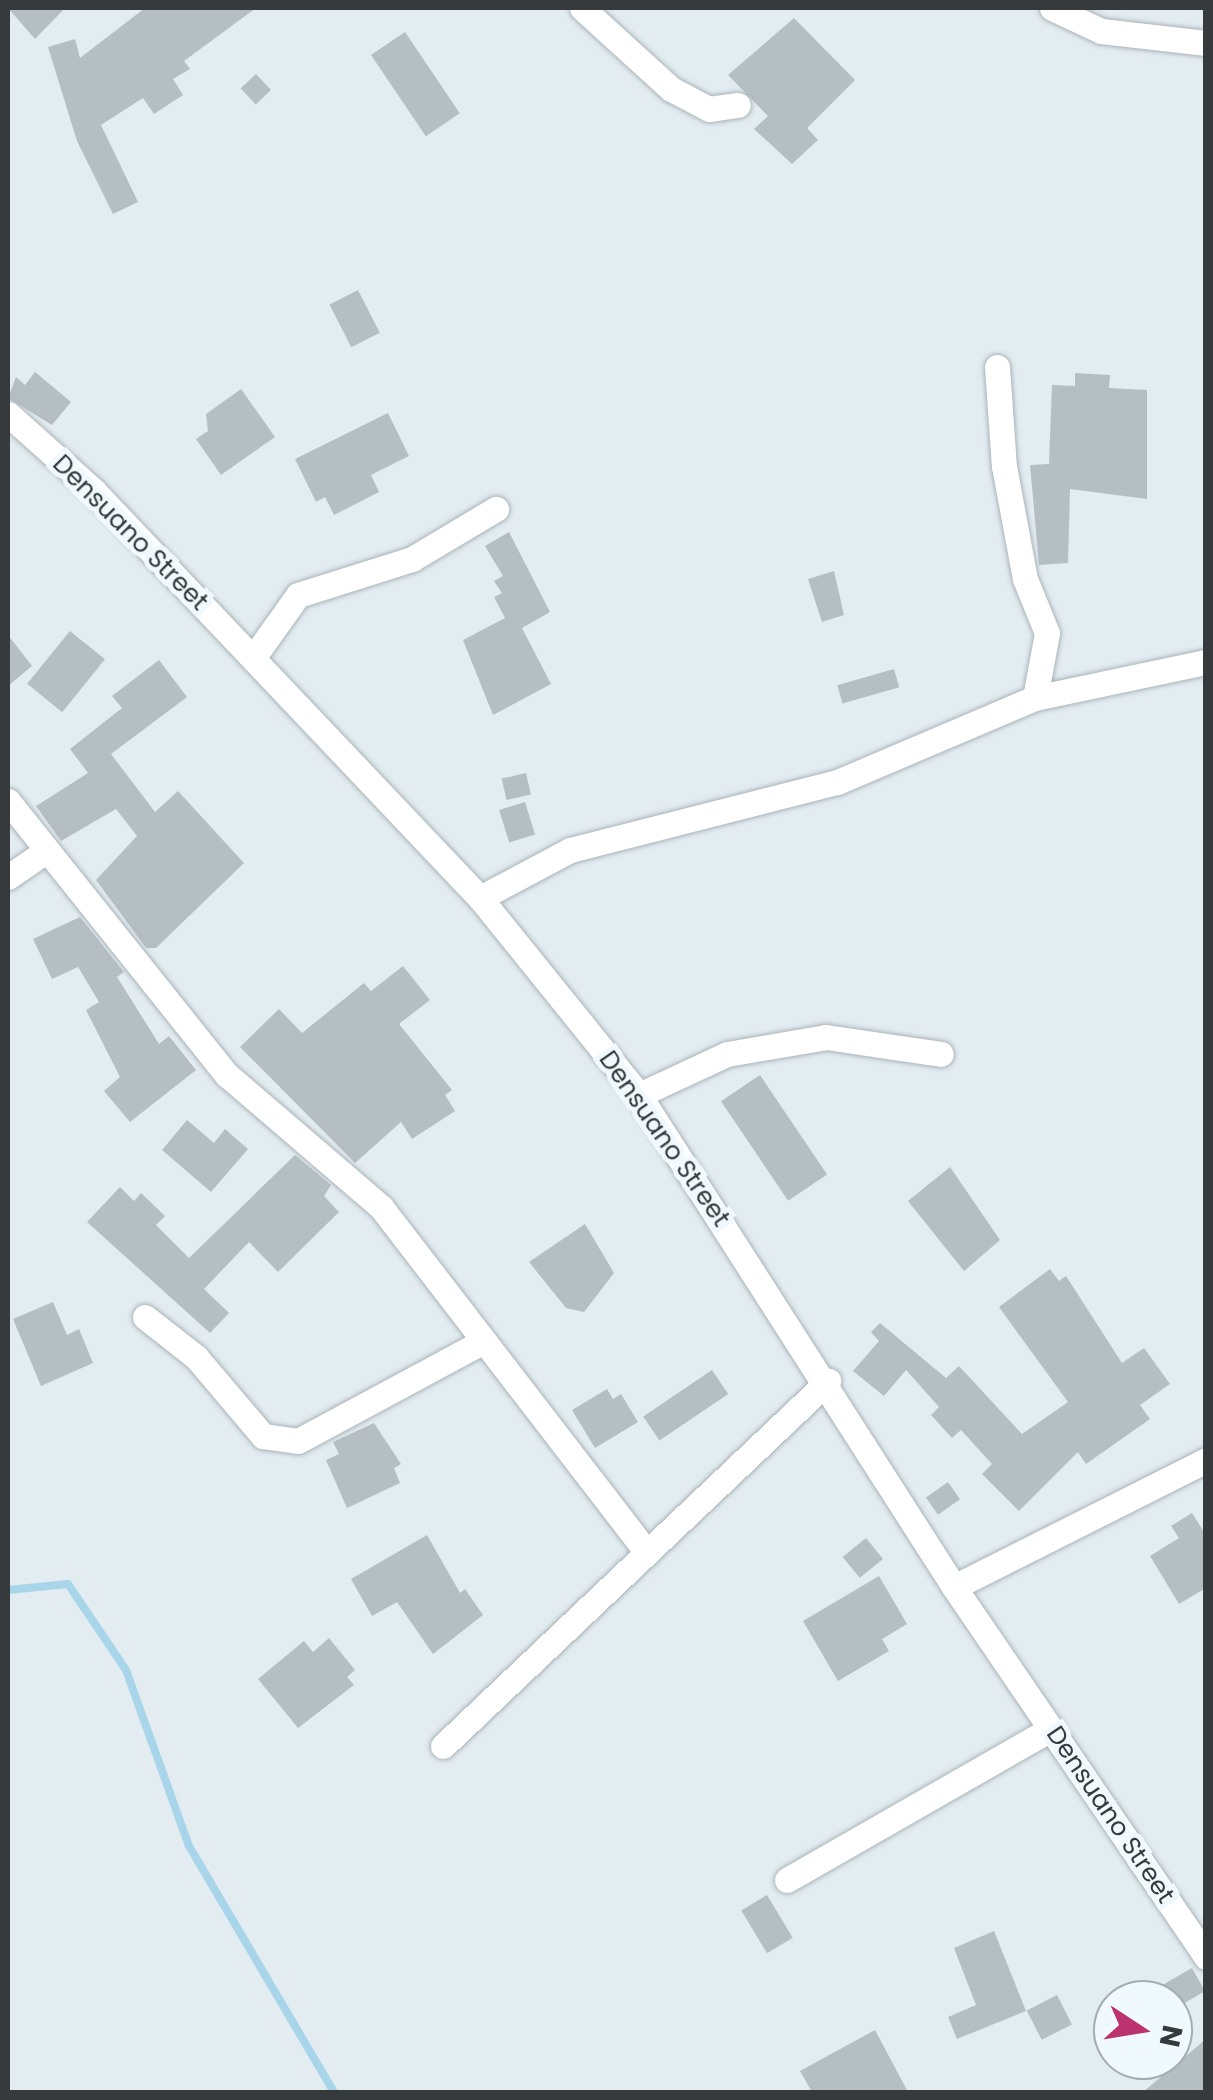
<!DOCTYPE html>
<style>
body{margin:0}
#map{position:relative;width:1213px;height:2100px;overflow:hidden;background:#e2ecf1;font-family:Poppins,sans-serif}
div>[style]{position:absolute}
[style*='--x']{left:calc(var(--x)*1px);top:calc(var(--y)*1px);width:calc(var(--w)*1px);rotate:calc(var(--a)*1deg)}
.stream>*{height:8px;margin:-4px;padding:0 4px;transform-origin:4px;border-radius:4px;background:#a8d5e9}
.building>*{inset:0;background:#b5bfc3;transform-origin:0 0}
.roads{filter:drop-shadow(0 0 2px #aab4b9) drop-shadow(0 0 2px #aab4b9)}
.minor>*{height:25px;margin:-12.5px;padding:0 12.5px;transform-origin:12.5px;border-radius:12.5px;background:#fff}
span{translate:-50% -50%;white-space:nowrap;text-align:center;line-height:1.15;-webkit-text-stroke:10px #eff9fe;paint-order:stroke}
.street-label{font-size:25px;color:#363a3c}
.frame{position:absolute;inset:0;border:10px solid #363a3c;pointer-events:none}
.north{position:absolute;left:1093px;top:1980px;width:100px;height:100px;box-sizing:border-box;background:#eff9fe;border:2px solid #a5adb0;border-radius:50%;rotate:102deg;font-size:28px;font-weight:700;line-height:40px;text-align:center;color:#363a3c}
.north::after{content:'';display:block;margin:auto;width:35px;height:45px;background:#bb326e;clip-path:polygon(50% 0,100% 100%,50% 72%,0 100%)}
</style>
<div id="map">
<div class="stream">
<div style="--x:8;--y:1590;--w:60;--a:-5.7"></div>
<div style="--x:68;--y:1584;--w:104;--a:56"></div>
<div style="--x:126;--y:1670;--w:187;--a:70.3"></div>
<div style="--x:189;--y:1846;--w:286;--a:59.5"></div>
</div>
<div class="building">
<div style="clip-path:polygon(8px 8px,65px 8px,35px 39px)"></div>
<div style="clip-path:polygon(145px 8px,256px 8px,184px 61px,190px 69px,173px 79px,183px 95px,154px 114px,143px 98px,101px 125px,138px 202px,113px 214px,77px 141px,48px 47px,75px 39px,80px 58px)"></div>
<div style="clip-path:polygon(794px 18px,855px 80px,807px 128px,818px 140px,792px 164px,754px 129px,768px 116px,728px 75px)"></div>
<div style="left:405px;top:32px;width:98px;height:41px;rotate:56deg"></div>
<div style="left:256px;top:74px;width:22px;height:21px;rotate:47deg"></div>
<div style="left:358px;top:290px;width:48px;height:32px;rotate:63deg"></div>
<div style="clip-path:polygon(35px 372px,71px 402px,52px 425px,8px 398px,16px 377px,25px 385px)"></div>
<div style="clip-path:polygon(1075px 373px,1110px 375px,1109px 388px,1147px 390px,1147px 499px,1070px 489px,1068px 563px,1039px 565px,1030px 465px,1049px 464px,1052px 385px,1075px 386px)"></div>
<div style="clip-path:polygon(241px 389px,275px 437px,221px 475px,196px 439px,208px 431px,206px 414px)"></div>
<div style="clip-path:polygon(388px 413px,409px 456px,371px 475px,379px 492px,334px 515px,325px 497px,316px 502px,295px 459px)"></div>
<div style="clip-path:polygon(509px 532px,550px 612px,522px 628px,551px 684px,493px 715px,463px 640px,505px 618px,494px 597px,502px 593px,494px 581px,503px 576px,485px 546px)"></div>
<div style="clip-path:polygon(834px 571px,844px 615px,822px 622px,808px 579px)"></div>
<div style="left:70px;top:631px;width:45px;height:68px;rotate:39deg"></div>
<div style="clip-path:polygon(8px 635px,32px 666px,8px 686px)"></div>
<div style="clip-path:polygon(159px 660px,187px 697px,111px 754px,155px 812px,178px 791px,244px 863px,156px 948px,146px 948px,96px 880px,137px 836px,116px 809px,61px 841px,36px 806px,88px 773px,70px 749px,122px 708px,112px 696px)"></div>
<div style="left:894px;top:669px;width:19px;height:59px;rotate:74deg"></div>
<div style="left:526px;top:773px;width:22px;height:25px;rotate:77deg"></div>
<div style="left:525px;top:802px;width:34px;height:27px;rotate:73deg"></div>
<div style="clip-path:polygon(80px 917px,124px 972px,117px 977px,159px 1044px,169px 1036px,196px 1070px,130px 1122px,104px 1091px,120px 1077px,86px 1010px,99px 1002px,78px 967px,52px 979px,33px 939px)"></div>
<div style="clip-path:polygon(403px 966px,430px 1000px,399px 1024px,452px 1090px,445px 1095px,455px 1111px,412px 1139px,401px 1122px,355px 1163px,240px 1047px,279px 1009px,302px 1033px,364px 983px,371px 991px)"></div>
<div style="left:760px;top:1075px;width:120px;height:47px;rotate:56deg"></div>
<div style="clip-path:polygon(187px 1120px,214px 1143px,225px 1129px,248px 1149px,211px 1192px,162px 1150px)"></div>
<div style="clip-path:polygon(295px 1155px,331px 1185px,324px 1196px,339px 1212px,278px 1272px,249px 1242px,204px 1289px,229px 1313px,210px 1333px,87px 1222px,120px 1187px,134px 1201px,141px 1193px,165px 1216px,156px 1225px,189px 1258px)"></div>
<div style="clip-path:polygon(950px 1167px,1000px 1240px,964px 1271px,908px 1201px)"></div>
<div style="clip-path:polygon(585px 1224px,614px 1273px,584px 1312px,566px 1308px,529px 1262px)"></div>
<div style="clip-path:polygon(1050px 1269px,1059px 1281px,1066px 1276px,1122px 1363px,1144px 1348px,1170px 1384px,1140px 1405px,1150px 1419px,1086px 1464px,1078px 1452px,1019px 1511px,982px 1474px,992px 1464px,961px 1430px,952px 1438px,931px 1415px,939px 1407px,906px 1370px,884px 1396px,853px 1371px,879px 1341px,871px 1332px,880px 1323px,946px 1378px,959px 1366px,1022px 1434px,1068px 1402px,999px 1307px)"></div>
<div style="clip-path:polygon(53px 1302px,67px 1335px,79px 1329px,93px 1363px,41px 1386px,13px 1319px)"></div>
<div style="left:712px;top:1370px;width:29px;height:83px;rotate:56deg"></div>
<div style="clip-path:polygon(607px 1389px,613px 1399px,621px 1394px,638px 1422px,595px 1448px,572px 1410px)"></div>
<div style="clip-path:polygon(374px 1423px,401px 1464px,394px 1468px,400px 1483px,347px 1508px,326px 1460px,339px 1454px,333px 1442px)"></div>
<div style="left:948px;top:1482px;width:21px;height:27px;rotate:55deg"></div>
<div style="clip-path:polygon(1192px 1513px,1206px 1535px,1206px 1588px,1179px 1604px,1150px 1556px,1179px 1538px,1171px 1526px)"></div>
<div style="clip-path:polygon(427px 1535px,460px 1593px,465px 1589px,483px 1615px,433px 1654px,397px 1602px,372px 1616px,351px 1579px)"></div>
<div style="left:866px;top:1538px;width:27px;height:30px;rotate:51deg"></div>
<div style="clip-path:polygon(879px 1576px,907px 1624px,882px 1639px,889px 1651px,838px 1681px,803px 1621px)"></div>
<div style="clip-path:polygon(329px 1638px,355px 1670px,347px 1677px,354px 1685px,298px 1728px,258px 1679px,304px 1641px,313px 1652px)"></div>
<div style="left:767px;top:1895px;width:50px;height:30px;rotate:59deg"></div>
<div style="clip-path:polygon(994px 1931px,1026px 2011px,957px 2039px,948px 2017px,976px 2005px,954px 1948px)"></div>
<div style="clip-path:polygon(1192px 1968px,1205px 1991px,1173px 2010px,1173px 2000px,1136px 2000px)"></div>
<div style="left:1057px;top:1995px;width:33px;height:34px;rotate:63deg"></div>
<div style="clip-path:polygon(875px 2030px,908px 2092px,812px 2092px,800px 2071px)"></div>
<div style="clip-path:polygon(1206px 2039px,1206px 2092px,1143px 2092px)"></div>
</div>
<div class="roads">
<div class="minor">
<div style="--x:582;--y:8;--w:120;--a:42.3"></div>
<div style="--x:671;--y:89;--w:43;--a:27.8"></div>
<div style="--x:709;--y:109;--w:29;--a:-8"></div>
<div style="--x:1052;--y:8;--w:54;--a:25.1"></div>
<div style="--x:1101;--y:31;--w:106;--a:6.5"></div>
<div style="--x:997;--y:367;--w:99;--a:86"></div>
<div style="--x:1004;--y:466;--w:115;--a:79.5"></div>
<div style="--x:1025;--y:579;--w:58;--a:67.8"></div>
<div style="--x:1047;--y:633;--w:66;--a:100.5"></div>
<div style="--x:8;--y:414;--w:115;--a:41.8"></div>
<div style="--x:94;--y:491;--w:561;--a:46.52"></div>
<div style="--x:480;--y:898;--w:253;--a:51.1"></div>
<div style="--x:639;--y:1095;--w:584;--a:57.37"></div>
<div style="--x:954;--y:1587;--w:448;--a:55.7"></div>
<div style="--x:253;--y:658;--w:77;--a:-54.5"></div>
<div style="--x:298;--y:595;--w:120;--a:-17.5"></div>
<div style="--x:412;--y:559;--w:98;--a:-30.8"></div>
<div style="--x:8;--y:801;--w:351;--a:51.4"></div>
<div style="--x:227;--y:1075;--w:203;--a:40.6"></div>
<div style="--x:381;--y:1207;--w:436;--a:52.4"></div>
<div style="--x:8;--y:877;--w:42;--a:-34.4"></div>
<div style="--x:480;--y:898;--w:102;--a:-28.1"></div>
<div style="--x:570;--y:850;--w:276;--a:-14.3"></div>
<div style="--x:837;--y:782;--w:215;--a:-23"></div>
<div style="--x:1035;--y:698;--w:175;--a:-11.9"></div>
<div style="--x:639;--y:1095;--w:97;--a:-25"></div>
<div style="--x:727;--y:1054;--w:100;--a:-9.7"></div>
<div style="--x:826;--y:1037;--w:116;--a:8.4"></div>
<div style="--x:145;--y:1317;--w:65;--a:38.1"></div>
<div style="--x:196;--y:1357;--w:104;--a:49.7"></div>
<div style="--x:263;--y:1436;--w:35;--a:8"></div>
<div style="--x:298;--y:1441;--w:211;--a:-28.3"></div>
<div style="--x:954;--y:1587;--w:282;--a:-26.7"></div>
<div style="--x:443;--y:1746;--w:531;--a:-43.47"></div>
<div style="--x:787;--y:1880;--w:305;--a:-29.8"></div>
</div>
</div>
<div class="street-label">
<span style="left:130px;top:533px;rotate:45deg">Densuano Street</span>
<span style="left:664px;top:1139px;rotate:55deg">Densuano Street</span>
<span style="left:1110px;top:1815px;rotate:56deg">Densuano Street</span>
</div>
<div class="frame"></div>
<div class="north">N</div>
</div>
